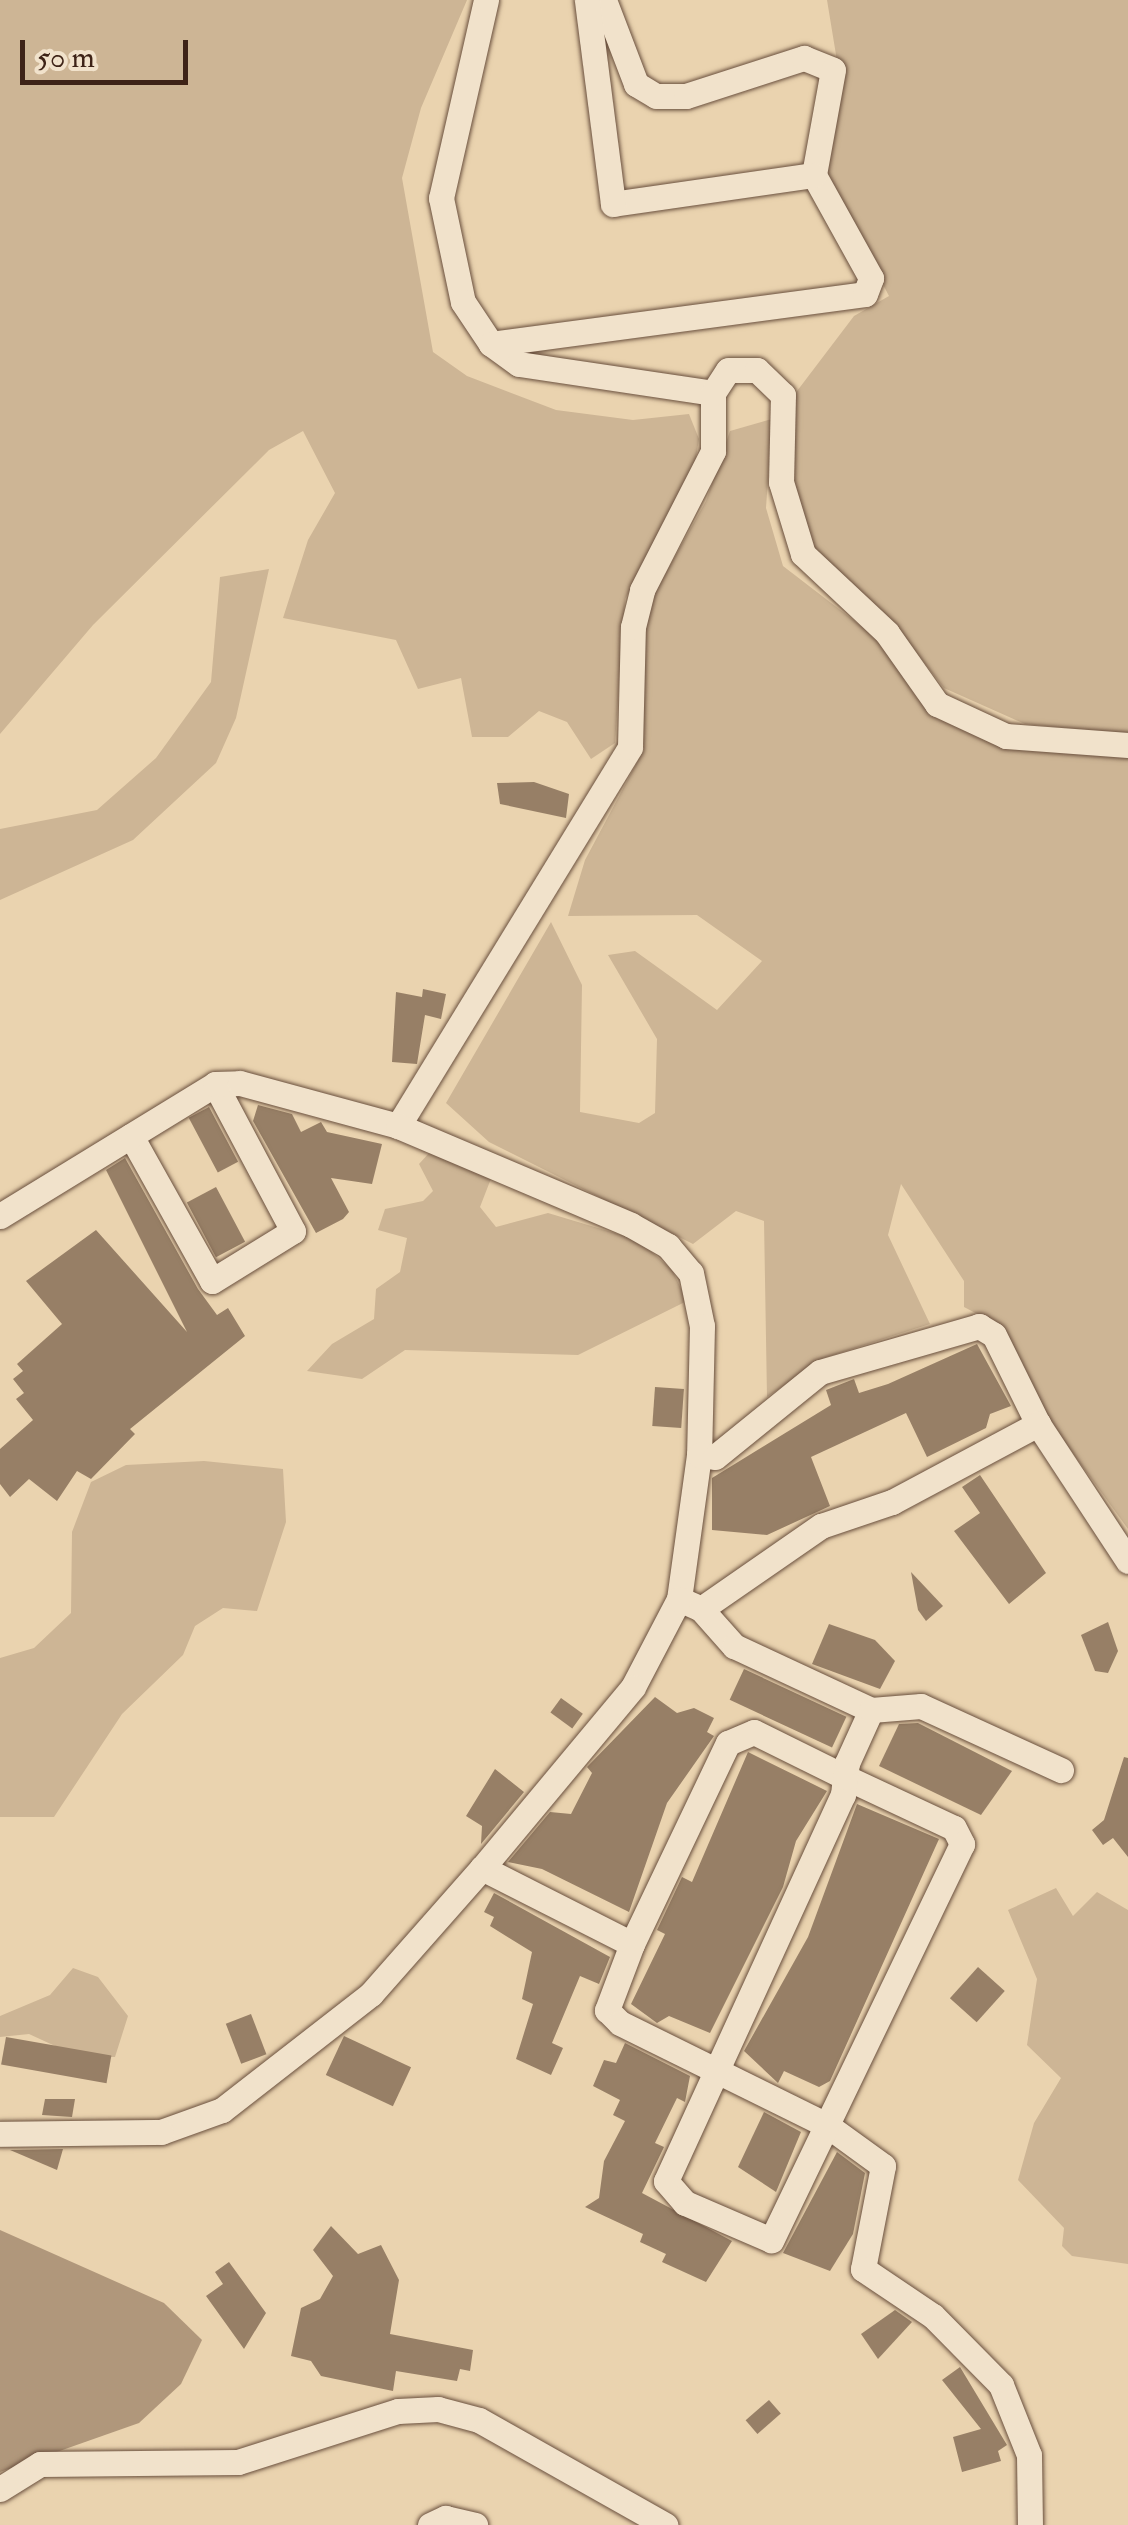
<!DOCTYPE html>
<style>
body{margin:0}
#map{position:relative;width:1128px;height:2525px;overflow:hidden;background:#ead3af;font-family:"IM FELL Double Pica",serif}
div>[style]{position:absolute}
[style*='--x']{left:calc(var(--x)*1px);top:calc(var(--y)*1px);width:calc(var(--w)*1px);rotate:calc(var(--a)*1deg)}
.green>*{inset:0;background:#cdb595}
.water>*{inset:0;background:#b0977b}
.building>*{inset:0;background:#977f66;transform-origin:0 0}
.roads{filter:drop-shadow(0 0 2px #694f3d) drop-shadow(0 0 2px #694f3d)}
.minor>*{height:25px;margin:-12.5px;padding:0 12.5px;transform-origin:12.5px;border-radius:12.5px;background:#f1e2cb}
span{translate:-50% -50%;white-space:nowrap;text-align:center;line-height:1.15;-webkit-text-stroke:9px #f1e2cb;paint-order:stroke}
.scale{position:absolute;left:20px;top:40px;width:168px;height:45px;box-sizing:border-box;border:5px solid #3e2317;border-top:0;padding-left:12px;font-size:30px;line-height:35px;white-space:nowrap;color:#3e2317;-webkit-text-stroke:8px #f1e2cb;paint-order:stroke}
</style>
<div id="map">
<div class="green">
<div style="clip-path:polygon(0 0,467px 0,421px 108px,402px 178px,433px 352px,467px 376px,556px 410px,633px 420px,689px 414px,699px 439px,693px 476px,625px 599px,615px 743px,591px 759px,567px 722px,539px 711px,508px 737px,472px 737px,461px 678px,418px 689px,396px 640px,283px 618px,308px 540px,335px 493px,303px 431px,269px 450px,93px 625px,0 734px)"></div>
<div style="clip-path:polygon(827px 0,1128px 0,1128px 734px,1025px 724px,944px 688px,890px 619px,807px 547px,786px 474px,791px 399px,854px 316px,889px 296px,826px 176px,838px 67px)"></div>
<div style="clip-path:polygon(772px 419px,766px 508px,783px 566px,878px 639px,917px 698px,982px 739px,1128px 756px,1128px 1529px,1051px 1423px,1002px 1327px,964px 1307px,964px 1281px,901px 1184px,888px 1235px,930px 1324px,824px 1358px,767px 1397px,764px 1221px,736px 1211px,693px 1244px,489px 1142px,446px 1103px,551px 922px,582px 985px,580px 1112px,639px 1123px,655px 1113px,657px 1039px,608px 955px,635px 951px,717px 1010px,762px 961px,697px 915px,568px 916px,585px 860px,641px 755px,644px 612px,706px 501px,730px 431px)"></div>
<div style="clip-path:polygon(269px 569px,236px 718px,216px 763px,133px 840px,0 900px,0 829px,97px 810px,156px 758px,211px 682px,220px 577px)"></div>
<div style="clip-path:polygon(430px 1152px,492px 1176px,480px 1207px,496px 1227px,548px 1213px,638px 1240px,672px 1270px,687px 1301px,578px 1355px,405px 1350px,362px 1379px,307px 1371px,332px 1344px,374px 1319px,376px 1289px,400px 1272px,407px 1238px,378px 1230px,385px 1209px,423px 1201px,433px 1191px,419px 1164px)"></div>
<div style="clip-path:polygon(204px 1461px,283px 1469px,286px 1522px,257px 1611px,223px 1608px,195px 1626px,183px 1655px,122px 1714px,54px 1817px,0 1817px,0 1658px,34px 1648px,71px 1613px,72px 1532px,91px 1482px,126px 1465px)"></div>
<div style="clip-path:polygon(1056px 1888px,1073px 1916px,1097px 1892px,1128px 1910px,1128px 2264px,1072px 2256px,1062px 2246px,1064px 2228px,1018px 2180px,1034px 2123px,1061px 2078px,1027px 2045px,1037px 1979px,1008px 1910px)"></div>
<div style="clip-path:polygon(73px 1968px,98px 1977px,128px 2016px,115px 2057px,79px 2057px,29px 2034px,0 2037px,0 2016px,50px 1995px)"></div>
</div>
<div class="water">
<div style="clip-path:polygon(0 2230px,164px 2303px,202px 2340px,181px 2384px,139px 2423px,0 2472px)"></div>
</div>
<div class="building">
<div style="clip-path:polygon(534px 782px,569px 794px,566px 818px,500px 804px,497px 783px)"></div>
<div style="clip-path:polygon(423px 989px,446px 994px,441px 1019px,425px 1015px,417px 1064px,392px 1062px,396px 992px,422px 997px)"></div>
<div style="clip-path:polygon(258px 1105px,292px 1114px,301px 1132px,321px 1122px,327px 1132px,382px 1144px,372px 1184px,331px 1178px,349px 1212px,343px 1219px,316px 1233px,253px 1121px)"></div>
<div style="left:209px;top:1107px;width:62px;height:23px;rotate:62deg"></div>
<div style="clip-path:polygon(125px 1158px,198px 1289px,217px 1315px,228px 1308px,245px 1336px,130px 1429px,135px 1434px,91px 1479px,77px 1471px,57px 1501px,29px 1479px,10px 1497px,0 1484px,0 1449px,33px 1420px,16px 1399px,24px 1393px,13px 1379px,23px 1371px,17px 1364px,62px 1324px,26px 1281px,96px 1230px,187px 1332px,106px 1170px)"></div>
<div style="left:216px;top:1187px;width:62px;height:33px;rotate:62deg"></div>
<div style="clip-path:polygon(977px 1344px,1011px 1406px,990px 1414px,986px 1428px,927px 1457px,906px 1413px,811px 1457px,830px 1506px,767px 1535px,712px 1530px,712px 1478px,831px 1405px,826px 1390px,854px 1379px,859px 1393px,888px 1384px)"></div>
<div style="left:655px;top:1387px;width:29px;height:39px;rotate:4deg"></div>
<div style="clip-path:polygon(980px 1475px,1046px 1573px,1009px 1604px,954px 1531px,980px 1513px,962px 1487px)"></div>
<div style="clip-path:polygon(911px 1572px,943px 1606px,926px 1621px,918px 1610px)"></div>
<div style="clip-path:polygon(1108px 1622px,1118px 1651px,1108px 1673px,1095px 1671px,1081px 1635px)"></div>
<div style="clip-path:polygon(829px 1624px,875px 1640px,895px 1661px,880px 1689px,812px 1664px)"></div>
<div style="left:744px;top:1669px;width:113px;height:34px;rotate:25deg"></div>
<div style="clip-path:polygon(655px 1697px,677px 1713px,694px 1708px,714px 1718px,707px 1732px,714px 1736px,667px 1803px,629px 1912px,542px 1869px,508px 1862px,550px 1812px,571px 1814px,592px 1773px,587px 1767px)"></div>
<div style="left:561px;top:1698px;width:27px;height:18px;rotate:36deg"></div>
<div style="clip-path:polygon(918px 1723px,1012px 1771px,981px 1815px,879px 1766px,899px 1724px)"></div>
<div style="clip-path:polygon(748px 1752px,827px 1791px,796px 1841px,783px 1887px,710px 2033px,669px 2016px,657px 2023px,631px 2004px,665px 1934px,657px 1930px,682px 1877px,692px 1882px)"></div>
<div style="clip-path:polygon(1124px 1757px,1128px 1758px,1128px 1857px,1113px 1838px,1103px 1845px,1092px 1830px,1104px 1820px)"></div>
<div style="clip-path:polygon(495px 1769px,524px 1792px,481px 1844px,482px 1826px,466px 1816px)"></div>
<div style="clip-path:polygon(857px 1804px,939px 1839px,830px 2081px,819px 2087px,784px 2071px,778px 2083px,744px 2051px,808px 1937px)"></div>
<div style="clip-path:polygon(494px 1893px,610px 1957px,599px 1984px,580px 1976px,552px 2043px,563px 2048px,551px 2075px,516px 2059px,533px 2004px,522px 1999px,532px 1952px,490px 1926px,494px 1917px,484px 1912px)"></div>
<div style="left:978px;top:1967px;width:36px;height:42px;rotate:42deg"></div>
<div style="left:251px;top:2014px;width:43px;height:27px;rotate:69deg"></div>
<div style="left:344px;top:2036px;width:74px;height:43px;rotate:25deg"></div>
<div style="left:6px;top:2037px;width:107px;height:28px;rotate:10deg"></div>
<div style="clip-path:polygon(625px 2043px,690px 2076px,685px 2102px,677px 2098px,655px 2143px,664px 2147px,642px 2193px,732px 2241px,706px 2282px,662px 2262px,666px 2254px,640px 2242px,643px 2234px,585px 2207px,599px 2198px,604px 2161px,625px 2121px,613px 2115px,620px 2100px,593px 2086px,604px 2060px,616px 2063px)"></div>
<div style="clip-path:polygon(45px 2099px,75px 2099px,72px 2117px,42px 2115px)"></div>
<div style="clip-path:polygon(764px 2112px,801px 2132px,776px 2192px,738px 2167px)"></div>
<div style="clip-path:polygon(63px 2149px,57px 2170px,10px 2150px)"></div>
<div style="clip-path:polygon(837px 2152px,865px 2173px,853px 2234px,830px 2271px,783px 2253px)"></div>
<div style="clip-path:polygon(331px 2226px,358px 2254px,381px 2245px,399px 2280px,390px 2334px,473px 2350px,470px 2371px,460px 2369px,457px 2381px,396px 2371px,393px 2391px,321px 2376px,311px 2361px,291px 2356px,301px 2308px,320px 2299px,333px 2276px,313px 2250px)"></div>
<div style="clip-path:polygon(229px 2262px,266px 2313px,244px 2349px,206px 2296px,223px 2284px,215px 2272px)"></div>
<div style="clip-path:polygon(895px 2310px,912px 2322px,878px 2359px,861px 2334px)"></div>
<div style="clip-path:polygon(960px 2367px,1007px 2445px,998px 2451px,1001px 2461px,962px 2472px,953px 2437px,981px 2429px,942px 2380px)"></div>
<div style="left:769px;top:2400px;width:18px;height:31px;rotate:49deg"></div>
</div>
<div class="roads">
<div class="minor">
<div style="--x:486;--y:0;--w:203;--a:102.8"></div>
<div style="--x:441;--y:198;--w:106;--a:78.1"></div>
<div style="--x:463;--y:302;--w:50;--a:56.3"></div>
<div style="--x:491;--y:344;--w:34;--a:36"></div>
<div style="--x:519;--y:364;--w:196;--a:8.5"></div>
<div style="--x:604;--y:0;--w:90;--a:69.1"></div>
<div style="--x:636;--y:84;--w:23;--a:31"></div>
<div style="--x:656;--y:96;--w:30;--a:0"></div>
<div style="--x:686;--y:96;--w:124;--a:-17.9"></div>
<div style="--x:804;--y:58;--w:31;--a:22"></div>
<div style="--x:833;--y:70;--w:107;--a:100.3"></div>
<div style="--x:491;--y:344;--w:377;--a:-7.6"></div>
<div style="--x:865;--y:294;--w:17;--a:-69"></div>
<div style="--x:871;--y:278;--w:118;--a:-119"></div>
<div style="--x:814;--y:175;--w:203;--a:171.8"></div>
<div style="--x:613;--y:204;--w:206;--a:-97.3"></div>
<div style="--x:398;--y:1126;--w:444;--a:-58.5"></div>
<div style="--x:630;--y:747;--w:120;--a:-88.6"></div>
<div style="--x:633;--y:627;--w:38;--a:-76"></div>
<div style="--x:642;--y:590;--w:156;--a:-62.9"></div>
<div style="--x:713;--y:451;--w:58;--a:-90"></div>
<div style="--x:713;--y:393;--w:27;--a:-57"></div>
<div style="--x:728;--y:370;--w:29;--a:0"></div>
<div style="--x:757;--y:370;--w:36;--a:44"></div>
<div style="--x:783;--y:395;--w:87;--a:91.3"></div>
<div style="--x:781;--y:482;--w:75;--a:73"></div>
<div style="--x:803;--y:554;--w:115;--a:43.2"></div>
<div style="--x:887;--y:633;--w:87;--a:54.8"></div>
<div style="--x:937;--y:704;--w:76;--a:24.9"></div>
<div style="--x:1006;--y:736;--w:122;--a:4.2"></div>
<div style="--x:131;--y:1136;--w:166;--a:60.8"></div>
<div style="--x:212;--y:1281;--w:95;--a:-31.7"></div>
<div style="--x:293;--y:1231;--w:166;--a:-118"></div>
<div style="--x:0;--y:1216;--w:252;--a:-31.5"></div>
<div style="--x:215;--y:1084;--w:25;--a:-2"></div>
<div style="--x:240;--y:1083;--w:164;--a:15.2"></div>
<div style="--x:398;--y:1126;--w:253;--a:23"></div>
<div style="--x:631;--y:1225;--w:43;--a:29.6"></div>
<div style="--x:668;--y:1246;--w:35;--a:50"></div>
<div style="--x:691;--y:1273;--w:54;--a:78.3"></div>
<div style="--x:702;--y:1326;--w:129;--a:91.3"></div>
<div style="--x:699;--y:1455;--w:145;--a:97.9"></div>
<div style="--x:679;--y:1599;--w:99;--a:117.6"></div>
<div style="--x:633;--y:1687;--w:236;--a:129.8"></div>
<div style="--x:482;--y:1868;--w:168;--a:131.4"></div>
<div style="--x:371;--y:1994;--w:189;--a:142.1"></div>
<div style="--x:222;--y:2110;--w:65;--a:160.2"></div>
<div style="--x:161;--y:2132;--w:161;--a:179.3"></div>
<div style="--x:699;--y:1455;--w:16;--a:7"></div>
<div style="--x:715;--y:1457;--w:135;--a:-39"></div>
<div style="--x:820;--y:1372;--w:166;--a:-16.1"></div>
<div style="--x:979;--y:1326;--w:17;--a:31"></div>
<div style="--x:994;--y:1335;--w:99;--a:63.7"></div>
<div style="--x:1038;--y:1424;--w:164;--a:56.7"></div>
<div style="--x:679;--y:1599;--w:24;--a:24"></div>
<div style="--x:701;--y:1609;--w:146;--a:-34.7"></div>
<div style="--x:821;--y:1526;--w:75;--a:-18.7"></div>
<div style="--x:892;--y:1502;--w:166;--a:-28.1"></div>
<div style="--x:701;--y:1609;--w:50;--a:48.3"></div>
<div style="--x:734;--y:1646;--w:151;--a:25"></div>
<div style="--x:482;--y:1868;--w:168;--a:26.9"></div>
<div style="--x:632;--y:1944;--w:71;--a:110.7"></div>
<div style="--x:607;--y:2010;--w:18;--a:45"></div>
<div style="--x:620;--y:2023;--w:232;--a:26.3"></div>
<div style="--x:828;--y:2126;--w:68;--a:36"></div>
<div style="--x:883;--y:2166;--w:105;--a:101"></div>
<div style="--x:863;--y:2269;--w:84;--a:33.9"></div>
<div style="--x:933;--y:2316;--w:97;--a:45.4"></div>
<div style="--x:1001;--y:2385;--w:75;--a:68.2"></div>
<div style="--x:1029;--y:2455;--w:70;--a:89.2"></div>
<div style="--x:632;--y:1944;--w:223;--a:-64.5"></div>
<div style="--x:728;--y:1743;--w:28;--a:-23"></div>
<div style="--x:754;--y:1732;--w:102;--a:26.3"></div>
<div style="--x:845;--y:1777;--w:120;--a:25.1"></div>
<div style="--x:954;--y:1828;--w:18;--a:63"></div>
<div style="--x:962;--y:1844;--w:440;--a:115.7"></div>
<div style="--x:771;--y:2240;--w:94;--a:-156.7"></div>
<div style="--x:685;--y:2203;--w:29;--a:-131"></div>
<div style="--x:666;--y:2181;--w:425;--a:-65.4"></div>
<div style="--x:843;--y:1795;--w:18;--a:-84"></div>
<div style="--x:845;--y:1777;--w:14;--a:-82"></div>
<div style="--x:847;--y:1763;--w:58;--a:-65.6"></div>
<div style="--x:871;--y:1710;--w:50;--a:-4.6"></div>
<div style="--x:921;--y:1706;--w:154;--a:24.6"></div>
<div style="--x:0;--y:2489;--w:47;--a:-32"></div>
<div style="--x:40;--y:2464;--w:198;--a:-0.6"></div>
<div style="--x:238;--y:2462;--w:168;--a:-17.7"></div>
<div style="--x:398;--y:2411;--w:40;--a:-2.9"></div>
<div style="--x:438;--y:2409;--w:42;--a:15"></div>
<div style="--x:479;--y:2420;--w:214;--a:29.4"></div>
<div style="--x:430;--y:2525;--w:17;--a:-25"></div>
<div style="--x:445;--y:2518;--w:31;--a:13"></div>
</div>
</div>
<div class="scale">50 m</div>
</div>
